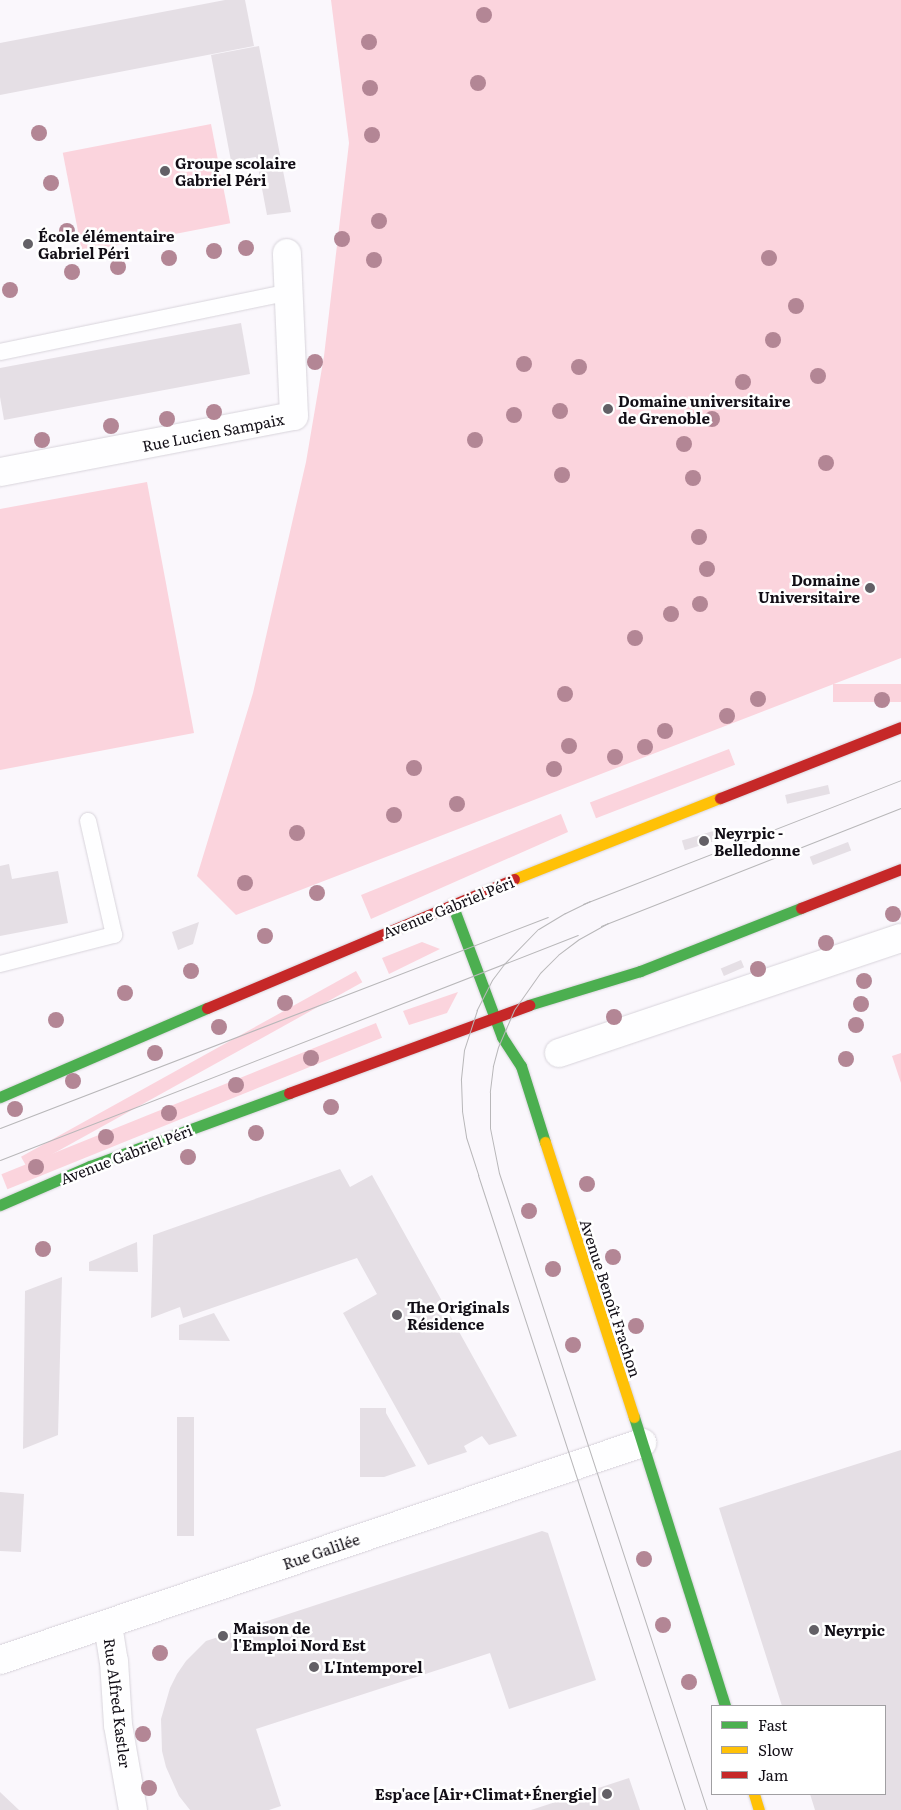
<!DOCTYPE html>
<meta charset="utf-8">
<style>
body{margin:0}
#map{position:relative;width:901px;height:1810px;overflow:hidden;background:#faf7fc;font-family:Literata,serif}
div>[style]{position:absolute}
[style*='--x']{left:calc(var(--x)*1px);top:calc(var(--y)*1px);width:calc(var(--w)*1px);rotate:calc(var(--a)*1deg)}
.green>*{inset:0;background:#fbd4dd;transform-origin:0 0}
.building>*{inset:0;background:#e5dfe5;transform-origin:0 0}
.roads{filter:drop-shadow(0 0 1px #d8d4db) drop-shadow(0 0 1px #d8d4db)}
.lane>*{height:16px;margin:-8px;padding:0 8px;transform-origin:8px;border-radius:8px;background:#fefeff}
.street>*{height:28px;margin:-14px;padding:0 14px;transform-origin:14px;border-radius:14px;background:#fefeff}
.fast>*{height:11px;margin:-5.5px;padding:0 5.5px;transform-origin:5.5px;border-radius:5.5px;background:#4caf50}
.slow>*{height:11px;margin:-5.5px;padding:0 5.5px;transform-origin:5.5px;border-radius:5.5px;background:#ffc107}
.jam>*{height:11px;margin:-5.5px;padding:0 5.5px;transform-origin:5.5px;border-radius:5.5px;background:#c62828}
.tram>*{height:1px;margin:-0.5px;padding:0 0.5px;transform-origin:0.5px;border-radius:0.5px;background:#b8b7b9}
.trees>*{width:16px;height:16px;margin:-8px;border-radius:50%;background:#b38695}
.dots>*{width:14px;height:14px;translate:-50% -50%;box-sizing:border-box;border:2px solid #fff;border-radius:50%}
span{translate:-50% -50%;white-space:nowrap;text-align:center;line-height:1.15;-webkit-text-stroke:5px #fff;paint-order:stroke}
.poi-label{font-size:15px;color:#120e16;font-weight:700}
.left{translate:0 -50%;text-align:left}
.right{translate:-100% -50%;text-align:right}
.street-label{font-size:15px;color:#120e16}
.legend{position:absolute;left:711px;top:1705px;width:175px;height:90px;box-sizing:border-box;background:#fff;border:1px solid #a09fa2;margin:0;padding:6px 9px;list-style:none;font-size:15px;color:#120e16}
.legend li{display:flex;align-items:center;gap:10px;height:25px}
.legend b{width:25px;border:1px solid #a09fa2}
</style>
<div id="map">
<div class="green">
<div style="clip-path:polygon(331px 0,901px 0,901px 658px,236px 915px,197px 876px,253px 693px,306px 462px,324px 356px,349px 143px)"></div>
<div style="left:211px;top:124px;width:101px;height:151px;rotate:79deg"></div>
<div style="clip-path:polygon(147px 482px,194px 733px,0 770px,0 509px)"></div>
<div style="left:901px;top:684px;width:18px;height:68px;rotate:90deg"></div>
<div style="left:729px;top:749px;width:17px;height:149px;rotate:69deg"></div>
<div style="clip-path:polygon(561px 814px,568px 832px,371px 919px,361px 895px)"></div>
<div style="clip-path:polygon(422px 942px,440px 949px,389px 974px,382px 958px)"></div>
<div style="left:356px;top:971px;width:13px;height:383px;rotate:61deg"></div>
<div style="clip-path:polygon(458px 992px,447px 1013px,409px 1025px,403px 1011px)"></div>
<div style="left:376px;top:1023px;width:16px;height:404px;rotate:68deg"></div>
<div style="clip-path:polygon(901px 1053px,901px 1083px,892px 1056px)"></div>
</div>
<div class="building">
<div style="clip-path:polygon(225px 0,245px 0,254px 46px,0 95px,0 43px)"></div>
<div style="clip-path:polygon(259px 46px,291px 212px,267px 215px,256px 157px,231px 161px,211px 55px)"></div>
<div style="clip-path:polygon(241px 323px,250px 374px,4px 420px,0 397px,0 368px)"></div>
<div style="left:828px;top:785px;width:9px;height:44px;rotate:77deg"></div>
<div style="left:723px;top:828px;width:10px;height:43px;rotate:73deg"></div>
<div style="left:848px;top:842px;width:9px;height:41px;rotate:69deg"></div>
<div style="clip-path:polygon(9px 864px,12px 879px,58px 871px,68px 923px,0 936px,0 866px)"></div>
<div style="clip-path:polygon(199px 922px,193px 944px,178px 950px,172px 932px)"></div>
<div style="left:741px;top:960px;width:8px;height:22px;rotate:67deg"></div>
<div style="clip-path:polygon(340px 1169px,350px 1187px,372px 1175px,517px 1436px,489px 1445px,482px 1436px,464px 1446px,467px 1452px,428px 1465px,343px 1313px,377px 1294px,357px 1258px,183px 1318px,180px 1307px,151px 1318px,153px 1235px)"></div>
<div style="clip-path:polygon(137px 1242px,138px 1272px,89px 1271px,89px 1262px)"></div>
<div style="clip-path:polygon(62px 1277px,58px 1435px,23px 1449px,25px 1291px)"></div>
<div style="clip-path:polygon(214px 1313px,230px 1341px,179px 1340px,179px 1325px)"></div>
<div style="clip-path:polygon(360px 1408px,386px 1408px,386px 1413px,416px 1466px,384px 1477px,360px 1477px)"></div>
<div style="left:177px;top:1417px;width:17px;height:119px"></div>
<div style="clip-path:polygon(901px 1450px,901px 1810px,815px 1810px,810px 1794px,885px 1794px,885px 1706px,782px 1706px,719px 1508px)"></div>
<div style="clip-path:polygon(0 1492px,24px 1494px,21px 1552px,0 1551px)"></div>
<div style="clip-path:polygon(542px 1531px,548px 1533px,596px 1680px,509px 1709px,490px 1653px,256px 1729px,281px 1806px,269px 1810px,190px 1810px,179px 1796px,166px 1767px,162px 1751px,161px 1719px,170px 1688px,177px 1674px,186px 1661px,206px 1641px)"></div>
<div style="clip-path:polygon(629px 1778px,640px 1810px,531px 1810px)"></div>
<div style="clip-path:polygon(0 1792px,19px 1810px,0 1810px)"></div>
</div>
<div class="roads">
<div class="lane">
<div style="--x:0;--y:352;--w:295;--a:-11.7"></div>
<div style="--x:0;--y:964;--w:118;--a:-14.3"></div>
<div style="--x:114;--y:935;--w:117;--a:-102.8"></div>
</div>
<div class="street">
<div style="--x:0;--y:472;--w:299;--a:-10.8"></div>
<div style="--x:294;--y:416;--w:163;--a:-92.5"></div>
<div style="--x:559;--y:1053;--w:361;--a:-18.6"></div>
<div style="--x:108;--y:1625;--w:36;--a:81"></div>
<div style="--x:114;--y:1661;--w:64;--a:86.4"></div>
<div style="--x:118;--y:1725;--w:86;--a:80"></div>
<div style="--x:0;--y:1660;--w:678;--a:-18.68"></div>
</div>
<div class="fast">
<div style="--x:452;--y:904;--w:142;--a:69.4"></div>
<div style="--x:502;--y:1037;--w:35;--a:57"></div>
<div style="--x:521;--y:1066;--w:80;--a:72.5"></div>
<div style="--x:529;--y:1005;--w:116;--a:-17"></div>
<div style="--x:640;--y:971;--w:173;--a:-21.4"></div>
<div style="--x:0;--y:1097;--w:225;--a:-23.3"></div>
<div style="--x:0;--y:1205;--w:98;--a:-23.4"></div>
<div style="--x:90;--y:1166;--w:212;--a:-20.1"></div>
<div style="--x:634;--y:1417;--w:303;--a:72.5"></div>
</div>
<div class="slow">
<div style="--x:514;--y:879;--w:221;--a:-21.5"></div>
<div style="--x:545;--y:1142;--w:289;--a:72.1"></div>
<div style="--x:754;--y:1794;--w:17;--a:73"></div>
</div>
<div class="jam">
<div style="--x:720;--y:798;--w:194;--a:-21.4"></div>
<div style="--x:801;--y:908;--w:107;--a:-21.3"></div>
<div style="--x:207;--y:1008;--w:333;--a:-22.8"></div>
<div style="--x:289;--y:1093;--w:256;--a:-20.1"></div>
</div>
</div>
<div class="tram">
<div style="--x:590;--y:901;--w:28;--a:154"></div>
<div style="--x:565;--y:913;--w:31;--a:149"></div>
<div style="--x:538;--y:929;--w:49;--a:134.2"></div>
<div style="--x:504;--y:964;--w:20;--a:127"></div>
<div style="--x:492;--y:980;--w:34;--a:117"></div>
<div style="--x:477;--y:1010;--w:42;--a:108"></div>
<div style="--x:464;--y:1050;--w:30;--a:96"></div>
<div style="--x:461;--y:1080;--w:31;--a:88"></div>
<div style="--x:462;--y:1111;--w:26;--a:81"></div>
<div style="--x:466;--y:1137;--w:40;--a:72"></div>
<div style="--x:478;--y:1175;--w:668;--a:71.94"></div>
<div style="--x:583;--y:904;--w:341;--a:-21.3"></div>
<div style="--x:608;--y:923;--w:33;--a:151"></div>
<div style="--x:579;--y:939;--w:26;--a:143"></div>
<div style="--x:558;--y:955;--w:25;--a:135"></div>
<div style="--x:540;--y:973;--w:45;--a:125.1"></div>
<div style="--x:514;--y:1010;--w:40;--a:113.4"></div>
<div style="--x:498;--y:1047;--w:20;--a:105"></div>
<div style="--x:493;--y:1066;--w:26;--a:97"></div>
<div style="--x:490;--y:1092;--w:36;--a:90"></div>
<div style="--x:490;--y:1128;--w:46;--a:78.7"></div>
<div style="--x:499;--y:1173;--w:670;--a:71.92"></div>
<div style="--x:601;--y:926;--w:322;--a:-21.5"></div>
<div style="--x:0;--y:1128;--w:587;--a:-21.06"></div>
<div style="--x:0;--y:1160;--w:620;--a:-21.27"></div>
</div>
<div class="trees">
<div style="left:484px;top:15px"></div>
<div style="left:369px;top:42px"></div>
<div style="left:478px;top:83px"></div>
<div style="left:370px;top:88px"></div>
<div style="left:39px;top:133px"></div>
<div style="left:372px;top:135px"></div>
<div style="left:51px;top:183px"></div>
<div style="left:379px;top:221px"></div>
<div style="left:67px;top:231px"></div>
<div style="left:342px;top:239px"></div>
<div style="left:246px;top:248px"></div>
<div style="left:214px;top:251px"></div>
<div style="left:169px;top:258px"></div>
<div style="left:769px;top:258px"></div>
<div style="left:374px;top:260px"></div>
<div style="left:118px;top:267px"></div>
<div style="left:72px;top:272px"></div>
<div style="left:10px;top:290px"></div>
<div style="left:796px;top:306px"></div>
<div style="left:773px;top:340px"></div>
<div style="left:315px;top:362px"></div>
<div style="left:524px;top:364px"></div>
<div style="left:579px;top:367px"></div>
<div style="left:818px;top:376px"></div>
<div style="left:743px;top:382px"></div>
<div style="left:560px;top:411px"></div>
<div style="left:214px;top:412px"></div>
<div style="left:514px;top:415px"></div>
<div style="left:167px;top:419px"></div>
<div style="left:712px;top:419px"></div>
<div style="left:111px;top:426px"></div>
<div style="left:42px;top:440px"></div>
<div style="left:475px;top:440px"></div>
<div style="left:684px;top:444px"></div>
<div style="left:826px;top:463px"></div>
<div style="left:562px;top:475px"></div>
<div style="left:693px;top:478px"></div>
<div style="left:699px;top:537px"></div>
<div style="left:707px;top:569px"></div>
<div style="left:700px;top:604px"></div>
<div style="left:671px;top:614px"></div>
<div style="left:635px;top:638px"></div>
<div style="left:565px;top:694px"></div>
<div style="left:758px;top:699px"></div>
<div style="left:882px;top:700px"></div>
<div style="left:727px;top:716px"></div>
<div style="left:665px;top:731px"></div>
<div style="left:569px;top:746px"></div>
<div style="left:645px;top:747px"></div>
<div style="left:615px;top:757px"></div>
<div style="left:414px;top:768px"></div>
<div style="left:554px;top:769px"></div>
<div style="left:457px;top:804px"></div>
<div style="left:394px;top:815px"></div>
<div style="left:297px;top:833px"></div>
<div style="left:245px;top:883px"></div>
<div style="left:317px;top:893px"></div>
<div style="left:893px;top:914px"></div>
<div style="left:265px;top:936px"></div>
<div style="left:826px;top:943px"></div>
<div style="left:758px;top:969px"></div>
<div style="left:191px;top:971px"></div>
<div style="left:864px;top:981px"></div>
<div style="left:125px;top:993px"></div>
<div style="left:285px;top:1003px"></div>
<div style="left:861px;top:1004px"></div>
<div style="left:614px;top:1017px"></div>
<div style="left:56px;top:1020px"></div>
<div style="left:856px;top:1025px"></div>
<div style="left:219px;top:1027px"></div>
<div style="left:155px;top:1053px"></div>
<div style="left:311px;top:1058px"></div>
<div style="left:846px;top:1059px"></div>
<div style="left:73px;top:1081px"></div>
<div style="left:236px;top:1085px"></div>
<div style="left:331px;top:1107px"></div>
<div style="left:15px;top:1109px"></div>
<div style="left:169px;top:1113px"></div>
<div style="left:256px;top:1133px"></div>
<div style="left:106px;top:1137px"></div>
<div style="left:188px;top:1157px"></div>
<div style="left:36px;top:1167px"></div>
<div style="left:587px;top:1184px"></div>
<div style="left:529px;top:1211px"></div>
<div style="left:43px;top:1249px"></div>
<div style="left:613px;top:1257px"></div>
<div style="left:553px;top:1269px"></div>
<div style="left:636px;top:1326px"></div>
<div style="left:573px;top:1345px"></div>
<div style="left:644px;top:1559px"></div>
<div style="left:663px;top:1625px"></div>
<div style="left:160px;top:1653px"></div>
<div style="left:689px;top:1682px"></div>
<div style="left:143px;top:1734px"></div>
<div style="left:149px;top:1788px"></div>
</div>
<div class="dots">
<div style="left:165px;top:171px;background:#636066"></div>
<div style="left:28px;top:244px;background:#636066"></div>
<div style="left:608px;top:409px;background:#636066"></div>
<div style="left:870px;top:588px;background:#636066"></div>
<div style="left:704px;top:841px;background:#636066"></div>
<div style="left:397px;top:1315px;background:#636066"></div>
<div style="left:814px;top:1630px;background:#636066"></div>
<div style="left:223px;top:1636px;background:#636066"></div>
<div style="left:314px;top:1667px;background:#636066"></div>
<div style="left:607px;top:1794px;background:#636066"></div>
</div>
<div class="poi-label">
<span class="left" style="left:175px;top:171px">Groupe scolaire<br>Gabriel Péri</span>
<span class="left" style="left:38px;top:244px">École élémentaire<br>Gabriel Péri</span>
<span class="left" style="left:618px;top:409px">Domaine universitaire<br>de Grenoble</span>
<span class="right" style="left:860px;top:588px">Domaine<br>Universitaire</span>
<span class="left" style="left:714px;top:841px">Neyrpic -<br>Belledonne</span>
<span class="left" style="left:407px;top:1315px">The Originals<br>Résidence</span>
<span class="left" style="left:233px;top:1636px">Maison de<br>l'Emploi Nord Est</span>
<span class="left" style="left:824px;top:1630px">Neyrpic</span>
<span class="left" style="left:324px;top:1667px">L'Intemporel</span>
<span class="right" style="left:597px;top:1794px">Esp'ace [Air+Climat+Énergie]</span>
</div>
<div class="street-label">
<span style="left:213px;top:432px;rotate:-11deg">Rue Lucien Sampaix</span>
<span style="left:448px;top:907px;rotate:-22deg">Avenue Gabriel Péri</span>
<span style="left:126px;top:1154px;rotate:-21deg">Avenue Gabriel Péri</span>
<span style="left:611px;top:1298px;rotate:72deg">Avenue Benoît Frachon</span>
<span style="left:321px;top:1551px;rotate:-19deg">Rue Galilée</span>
<span style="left:118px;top:1703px;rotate:83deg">Rue Alfred Kastler</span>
</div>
<ul class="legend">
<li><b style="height:6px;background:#4caf50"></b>Fast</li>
<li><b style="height:6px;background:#ffc107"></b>Slow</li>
<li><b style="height:6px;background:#c62828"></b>Jam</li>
</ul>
</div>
